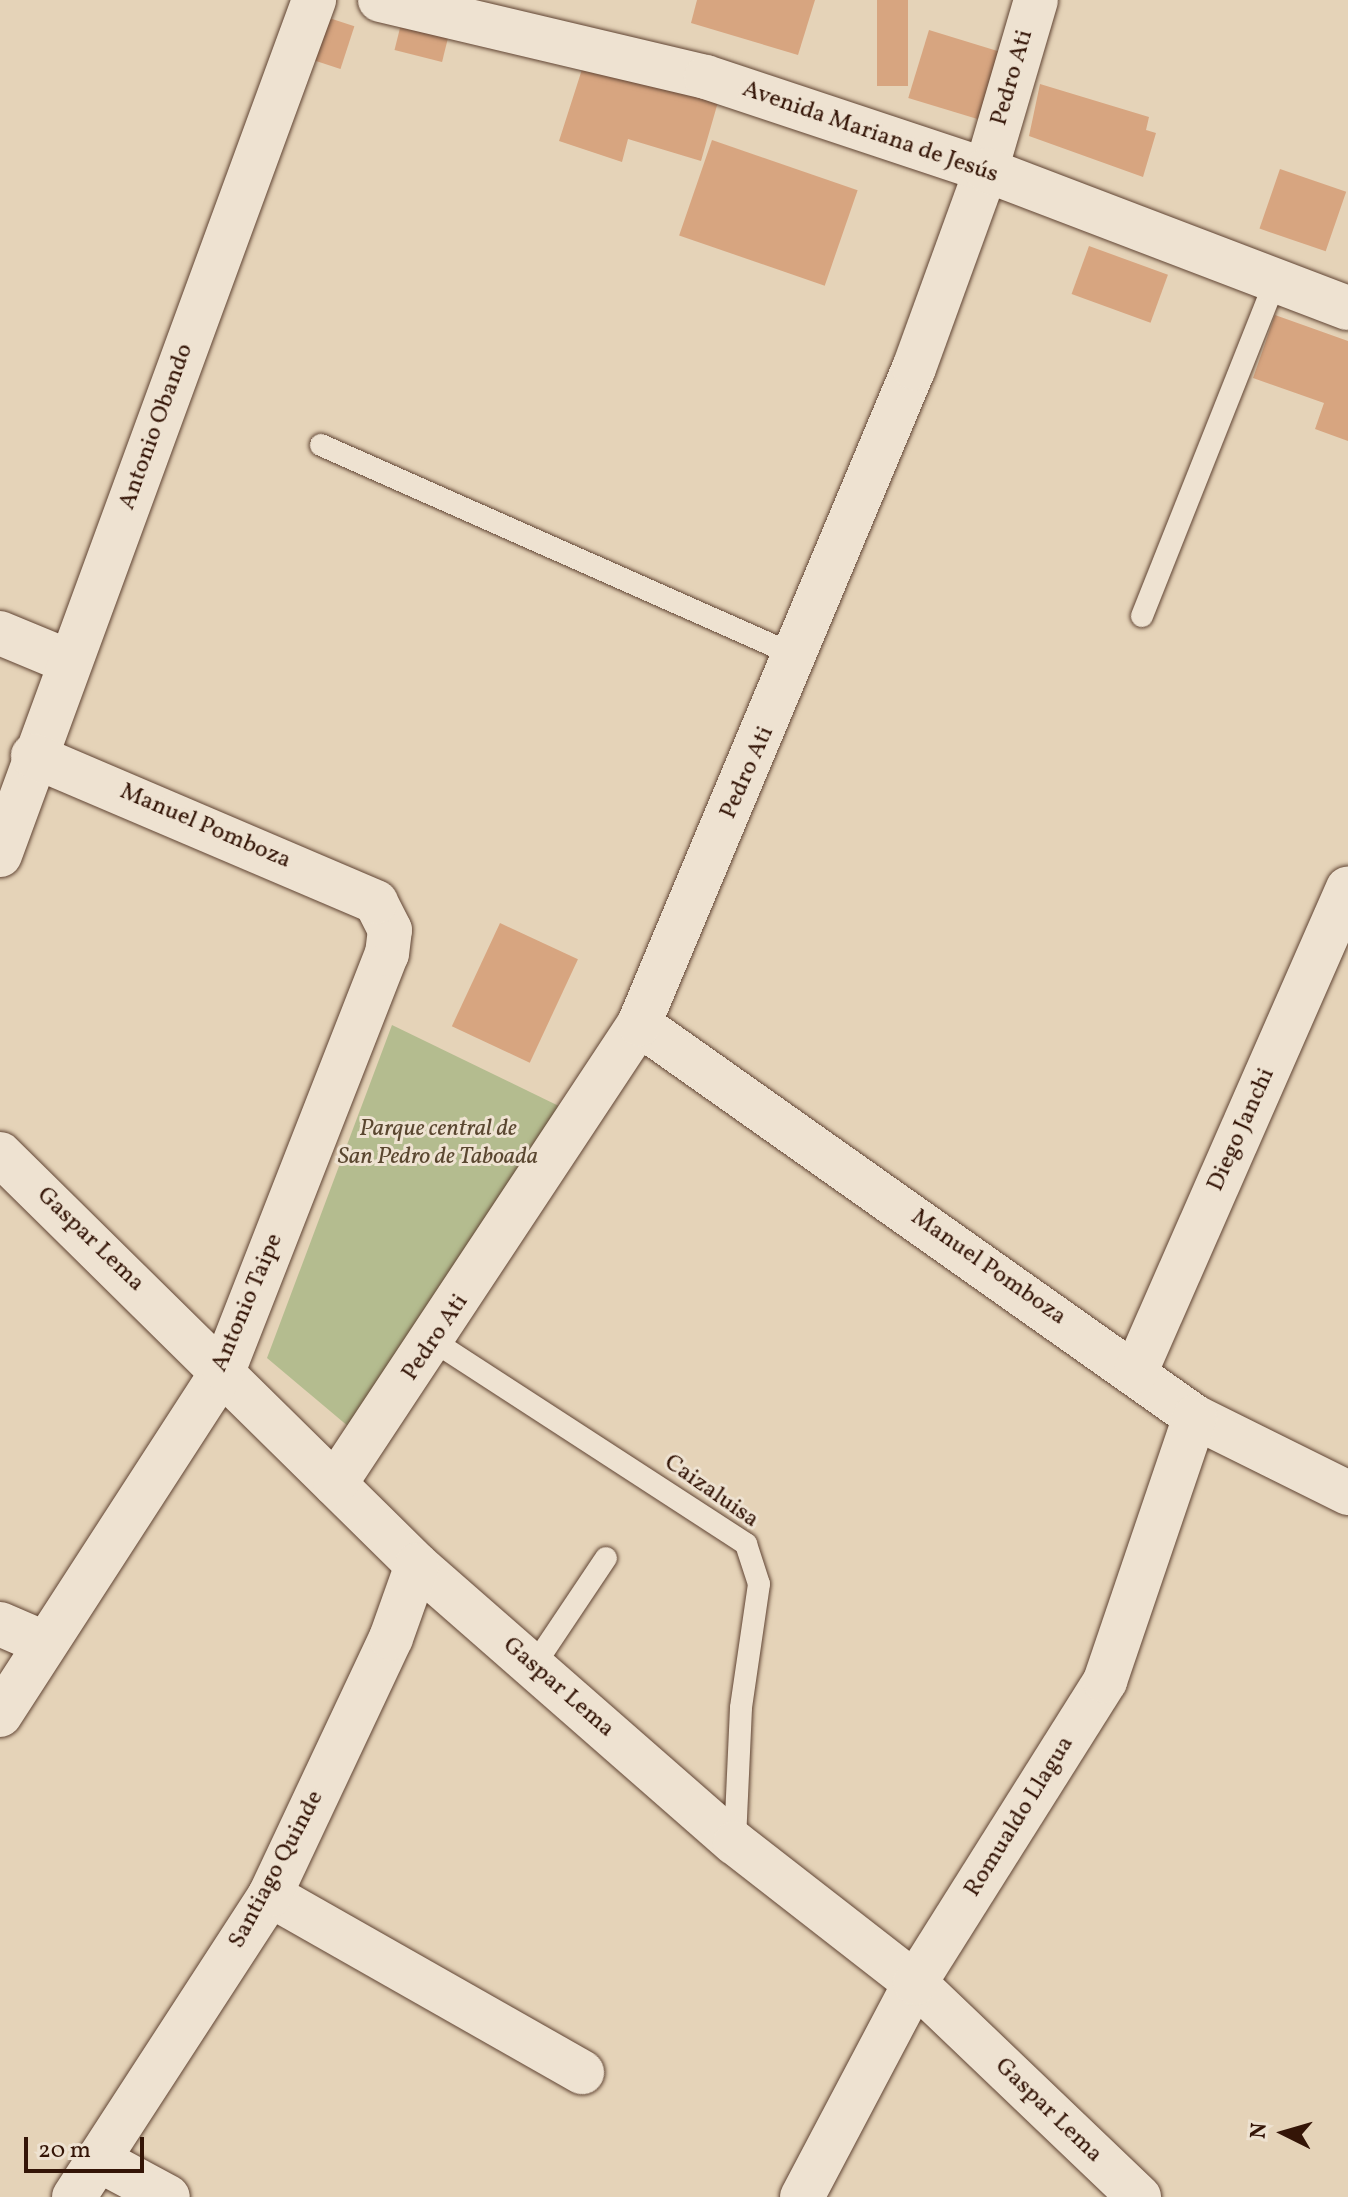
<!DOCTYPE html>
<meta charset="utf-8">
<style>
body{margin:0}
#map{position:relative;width:1348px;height:2197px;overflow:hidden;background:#e5d3b8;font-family:Vollkorn,serif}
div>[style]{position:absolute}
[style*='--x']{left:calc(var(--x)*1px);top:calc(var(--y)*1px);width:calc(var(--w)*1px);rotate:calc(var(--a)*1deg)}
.green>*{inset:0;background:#b4bc8f}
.building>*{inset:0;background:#d7a580;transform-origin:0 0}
.roads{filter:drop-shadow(0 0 2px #604433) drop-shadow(0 0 2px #604433)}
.service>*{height:22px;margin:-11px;padding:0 11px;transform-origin:11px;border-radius:11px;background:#eee2d1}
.minor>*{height:44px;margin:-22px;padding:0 22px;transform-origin:22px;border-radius:22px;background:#eee2d1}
.tertiary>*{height:44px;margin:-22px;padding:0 22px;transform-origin:22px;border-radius:22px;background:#eee2d1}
span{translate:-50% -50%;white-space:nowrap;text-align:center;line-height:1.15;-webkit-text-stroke:6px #eee2d1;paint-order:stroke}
.street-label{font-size:24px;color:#341507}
.park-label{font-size:24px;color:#5a4730;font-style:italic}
.north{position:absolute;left:1244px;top:2093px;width:80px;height:80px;-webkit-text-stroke:6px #eee2d1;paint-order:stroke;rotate:275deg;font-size:22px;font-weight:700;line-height:32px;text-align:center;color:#341507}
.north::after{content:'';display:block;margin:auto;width:28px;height:36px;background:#341507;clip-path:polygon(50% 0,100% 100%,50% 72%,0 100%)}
.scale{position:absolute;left:24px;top:2137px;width:120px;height:36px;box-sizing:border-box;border:4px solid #341507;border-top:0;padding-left:10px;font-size:24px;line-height:28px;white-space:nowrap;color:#341507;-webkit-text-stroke:6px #eee2d1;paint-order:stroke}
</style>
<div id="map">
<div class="green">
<div style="clip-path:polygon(392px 1025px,565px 1109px,349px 1427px,267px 1358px)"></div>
</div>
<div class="building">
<div style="clip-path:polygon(697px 0,815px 0,798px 55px,691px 23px)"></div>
<div style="left:877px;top:0;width:31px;height:86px"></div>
<div style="left:323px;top:16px;width:33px;height:45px;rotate:18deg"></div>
<div style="left:402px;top:20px;width:49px;height:31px;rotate:14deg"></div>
<div style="left:929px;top:30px;width:75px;height:71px;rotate:17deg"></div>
<div style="clip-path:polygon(585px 60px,718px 102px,701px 161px,628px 139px,622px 162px,559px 141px)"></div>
<div style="clip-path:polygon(1040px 84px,1149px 117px,1146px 130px,1156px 133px,1143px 177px,1029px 136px)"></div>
<div style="left:712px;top:140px;width:154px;height:101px;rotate:19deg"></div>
<div style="left:1280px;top:169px;width:70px;height:63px;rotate:19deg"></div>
<div style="left:1089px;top:246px;width:84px;height:51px;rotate:20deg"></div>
<div style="clip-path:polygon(1275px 315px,1348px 341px,1348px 441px,1315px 429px,1324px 403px,1253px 378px)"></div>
<div style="left:500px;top:923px;width:86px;height:114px;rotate:25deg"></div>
</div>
<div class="roads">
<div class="service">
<div style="--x:321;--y:445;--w:523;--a:23.92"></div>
<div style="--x:1142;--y:616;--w:360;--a:-68.3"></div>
<div style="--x:435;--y:1342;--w:371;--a:33"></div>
<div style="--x:746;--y:1544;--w:42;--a:72"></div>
<div style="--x:759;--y:1584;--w:125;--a:98.3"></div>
<div style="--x:741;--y:1708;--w:133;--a:92.6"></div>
<div style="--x:533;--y:1667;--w:131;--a:-56.2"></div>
</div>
<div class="minor">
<div style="--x:0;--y:633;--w:76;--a:22.5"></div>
<div style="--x:0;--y:855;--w:911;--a:-69.83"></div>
<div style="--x:639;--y:1024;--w:681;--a:35.25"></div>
<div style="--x:1195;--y:1417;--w:171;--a:26.4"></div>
<div style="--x:0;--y:1154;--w:585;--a:44.58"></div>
<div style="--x:417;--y:1565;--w:422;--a:41.2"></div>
<div style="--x:735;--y:1843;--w:228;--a:37.9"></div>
<div style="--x:915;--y:1983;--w:310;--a:43.7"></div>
<div style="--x:1136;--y:1371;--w:527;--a:-66.3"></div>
<div style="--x:335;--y:1484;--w:551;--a:-56.54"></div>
<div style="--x:639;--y:1024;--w:711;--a:-67.26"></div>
<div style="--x:914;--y:368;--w:211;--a:-70"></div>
<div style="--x:986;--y:170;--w:177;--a:-73.6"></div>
<div style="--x:0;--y:1624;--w:48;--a:23.4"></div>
<div style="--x:0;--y:1715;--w:412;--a:-57.1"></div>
<div style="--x:224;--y:1369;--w:446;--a:-68.6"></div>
<div style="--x:387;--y:954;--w:24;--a:-83"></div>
<div style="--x:390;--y:930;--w:31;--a:-117"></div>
<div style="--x:376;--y:902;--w:373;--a:-156.9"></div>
<div style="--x:270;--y:1895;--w:359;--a:29.6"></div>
<div style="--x:99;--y:2160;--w:78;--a:28.2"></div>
<div style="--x:74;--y:2197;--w:360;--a:-57"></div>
<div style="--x:270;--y:1895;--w:284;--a:-64.8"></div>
<div style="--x:391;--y:1638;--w:77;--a:-70.4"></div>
<div style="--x:802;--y:2197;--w:242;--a:-62.2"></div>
<div style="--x:915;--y:1983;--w:357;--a:-57.8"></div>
<div style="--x:1105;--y:1681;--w:279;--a:-71.2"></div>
</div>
<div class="tertiary">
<div style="--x:380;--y:0;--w:335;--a:13.3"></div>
<div style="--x:706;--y:77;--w:295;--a:18.4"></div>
<div style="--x:986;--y:170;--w:387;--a:20.9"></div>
</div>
</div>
<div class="street-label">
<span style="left:1013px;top:78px;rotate:-74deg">Pedro Ati</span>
<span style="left:870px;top:133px;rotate:19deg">Avenida Mariana de Jesús</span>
<span style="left:157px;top:427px;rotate:-70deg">Antonio Obando</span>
<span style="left:748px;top:773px;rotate:-66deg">Pedro Ati</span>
<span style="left:205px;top:827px;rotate:23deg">Manuel Pomboza</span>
<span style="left:1242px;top:1130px;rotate:-66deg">Diego Janchi</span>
<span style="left:90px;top:1240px;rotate:44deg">Gaspar Lema</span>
<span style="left:988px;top:1268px;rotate:35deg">Manuel Pomboza</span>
<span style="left:248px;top:1303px;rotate:-67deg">Antonio Taipe</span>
<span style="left:436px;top:1338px;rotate:-56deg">Pedro Ati</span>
<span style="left:711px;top:1492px;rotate:35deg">Caizaluisa</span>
<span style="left:558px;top:1688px;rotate:41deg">Gaspar Lema</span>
<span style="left:1020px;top:1817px;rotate:-58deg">Romualdo Llagua</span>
<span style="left:277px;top:1870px;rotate:-62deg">Santiago Quinde</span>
<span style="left:1048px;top:2111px;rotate:44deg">Gaspar Lema</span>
</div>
<div class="park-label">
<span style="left:438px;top:1144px">Parque central de<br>San Pedro de Taboada</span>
</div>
<div class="north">N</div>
<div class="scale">20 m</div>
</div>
